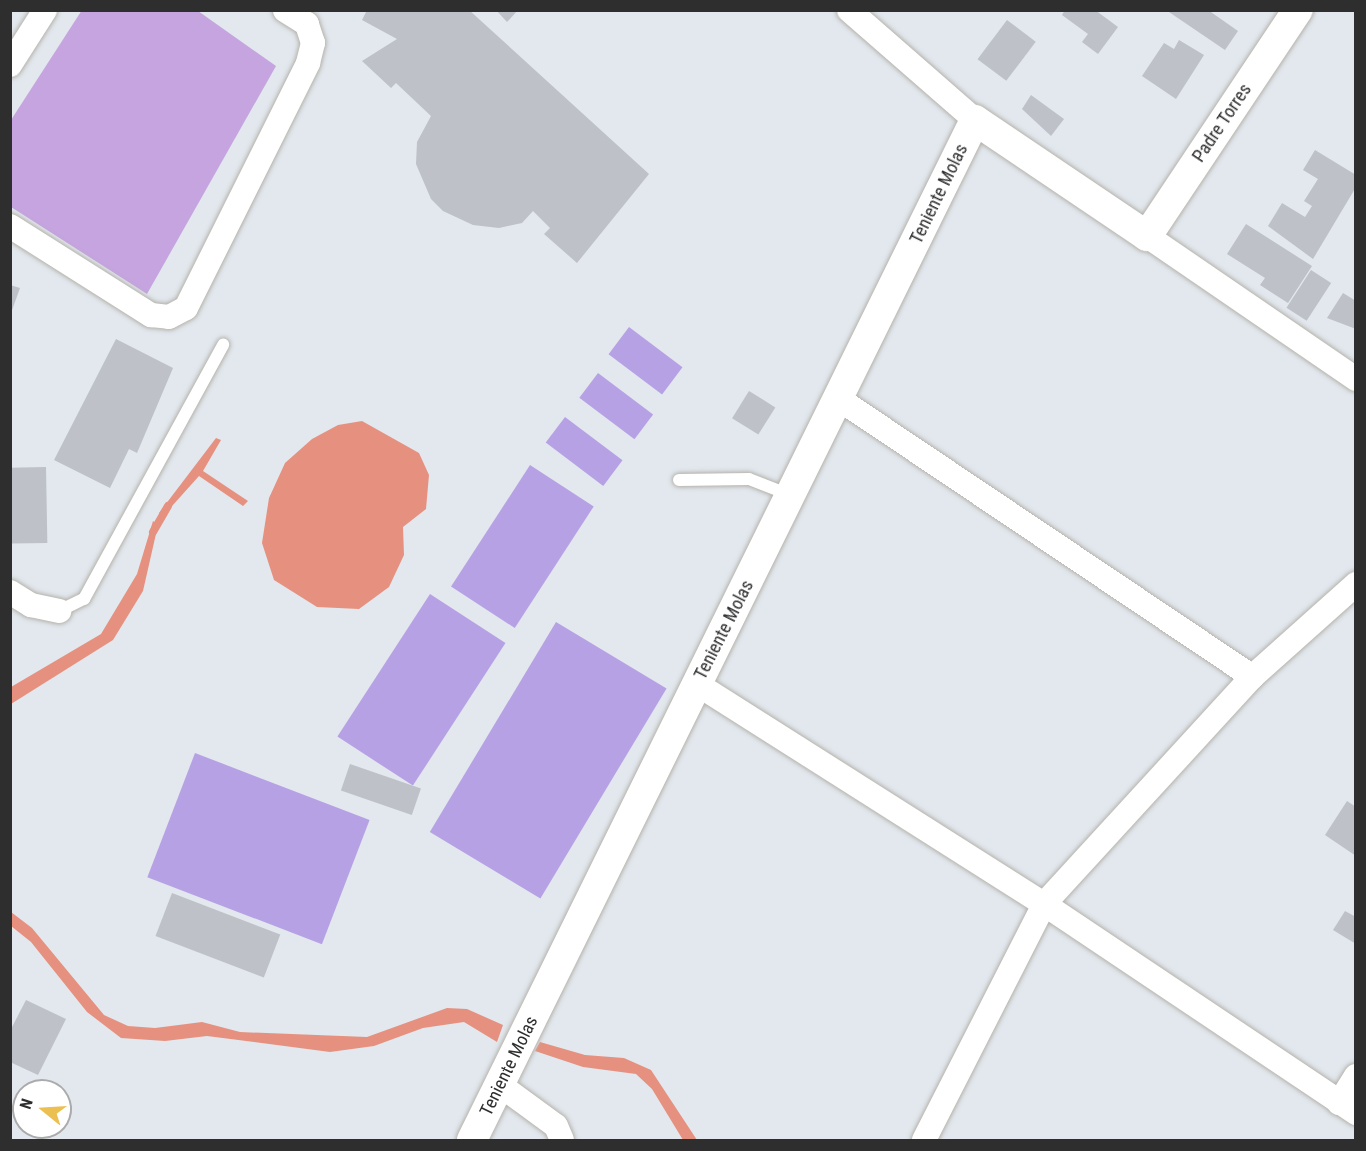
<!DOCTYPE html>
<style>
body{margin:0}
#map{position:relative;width:1366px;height:1151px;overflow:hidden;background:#e2e8ee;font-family:"Roboto Condensed",sans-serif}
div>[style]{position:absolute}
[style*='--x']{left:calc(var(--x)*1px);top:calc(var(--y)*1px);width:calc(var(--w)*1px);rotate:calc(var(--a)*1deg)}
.green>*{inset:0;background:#c5a4df}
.pitch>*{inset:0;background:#b7a1e5;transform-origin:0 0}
.water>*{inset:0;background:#e6917f}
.stream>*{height:8px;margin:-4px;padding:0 4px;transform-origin:4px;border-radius:4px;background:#e6917f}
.building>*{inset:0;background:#bec1c7;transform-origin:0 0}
.roads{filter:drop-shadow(0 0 2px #b5b2ab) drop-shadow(0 0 2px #b5b2ab)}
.service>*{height:12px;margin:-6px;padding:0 6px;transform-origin:6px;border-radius:6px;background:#fff}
.minor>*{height:24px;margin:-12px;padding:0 12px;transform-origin:12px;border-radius:12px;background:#fff}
.tertiary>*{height:30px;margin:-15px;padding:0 15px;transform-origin:15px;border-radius:15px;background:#fff}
span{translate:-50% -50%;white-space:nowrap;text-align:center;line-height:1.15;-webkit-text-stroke:5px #fff;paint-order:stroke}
.street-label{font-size:18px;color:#2e2e2e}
.frame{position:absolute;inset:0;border:12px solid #2e2e2e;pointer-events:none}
.north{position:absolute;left:12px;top:1079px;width:60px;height:60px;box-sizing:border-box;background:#fff;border:2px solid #ababab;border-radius:50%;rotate:288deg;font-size:16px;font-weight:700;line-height:24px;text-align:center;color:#2e2e2e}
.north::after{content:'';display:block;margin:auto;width:21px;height:27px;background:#ebc051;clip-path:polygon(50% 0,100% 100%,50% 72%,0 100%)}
</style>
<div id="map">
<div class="green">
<div style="clip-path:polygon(82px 10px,198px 11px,276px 66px,147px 294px,11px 207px,11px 120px)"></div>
</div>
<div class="pitch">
<div style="left:629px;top:327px;width:67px;height:34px;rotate:37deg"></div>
<div style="left:598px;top:373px;width:69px;height:31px;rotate:37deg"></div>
<div style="left:565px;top:417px;width:72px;height:32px;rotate:37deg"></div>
<div style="left:530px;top:465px;width:76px;height:145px;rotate:33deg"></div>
<div style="left:430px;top:594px;width:90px;height:170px;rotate:33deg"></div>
<div style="left:556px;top:622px;width:129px;height:245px;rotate:31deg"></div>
<div style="left:195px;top:753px;width:187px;height:133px;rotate:21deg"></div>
</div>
<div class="water">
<div style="clip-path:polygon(362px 421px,419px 453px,429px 475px,426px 509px,403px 527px,404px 555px,389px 587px,359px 609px,317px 607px,274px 580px,262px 543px,269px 498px,285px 463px,312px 439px,338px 425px)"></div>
<div style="clip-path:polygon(216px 438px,221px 440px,203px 471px,248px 501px,243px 506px,199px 476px,164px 515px,159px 513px)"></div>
<div style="clip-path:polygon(153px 521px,158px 525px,143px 591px,113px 640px,11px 704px,11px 687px,101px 634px,137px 574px)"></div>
<div style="clip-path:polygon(11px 912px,32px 928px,104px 1015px,128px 1026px,155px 1028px,202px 1022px,240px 1032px,367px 1037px,447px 1008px,467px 1009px,503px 1025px,497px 1042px,464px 1022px,423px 1028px,374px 1046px,330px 1052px,207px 1036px,165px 1041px,121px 1038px,87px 1012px,31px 942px,11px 926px)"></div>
<div style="clip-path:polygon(540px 1042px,585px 1055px,624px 1058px,651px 1070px,697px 1140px,683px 1140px,652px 1089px,636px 1074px,583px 1067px,535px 1051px)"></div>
</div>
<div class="stream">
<div style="--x:153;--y:532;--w:30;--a:-60"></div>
</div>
<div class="building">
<div style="clip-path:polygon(367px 10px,469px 10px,649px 174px,577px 263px,544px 234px,550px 228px,533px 211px,522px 223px,499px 228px,473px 225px,443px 211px,431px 199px,416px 164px,417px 142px,431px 116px,396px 83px,391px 88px,362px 61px,397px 39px,362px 20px)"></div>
<div style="clip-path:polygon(496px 10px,518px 10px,507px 22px)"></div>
<div style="clip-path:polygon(1065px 10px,1095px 10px,1118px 27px,1098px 54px,1082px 42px,1088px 34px,1062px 15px)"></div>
<div style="clip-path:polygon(1166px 10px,1208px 10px,1238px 31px,1225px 50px)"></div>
<div style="left:1007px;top:20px;width:36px;height:49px;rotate:37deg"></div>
<div style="clip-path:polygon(1179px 40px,1204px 55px,1176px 99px,1142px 76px,1164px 43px,1174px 49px)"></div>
<div style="clip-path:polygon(1031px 95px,1064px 119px,1051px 136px,1022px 109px)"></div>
<div style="clip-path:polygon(1315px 150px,1356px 175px,1356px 187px,1313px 259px,1268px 226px,1282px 203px,1305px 217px,1312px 206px,1304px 201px,1318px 179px,1303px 170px)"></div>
<div style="clip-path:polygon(1246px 224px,1312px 266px,1288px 303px,1260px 285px,1265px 278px,1227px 254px)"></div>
<div style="left:1311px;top:270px;width:24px;height:45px;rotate:33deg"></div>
<div style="clip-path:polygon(10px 285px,20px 288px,11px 313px,10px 313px)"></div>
<div style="clip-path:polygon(1343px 293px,1356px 301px,1356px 329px,1327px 318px)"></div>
<div style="clip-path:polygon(116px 339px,173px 368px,137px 453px,129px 449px,110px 488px,54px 460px)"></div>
<div style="left:749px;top:391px;width:31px;height:32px;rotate:32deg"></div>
<div style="left:46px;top:467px;width:76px;height:36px;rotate:89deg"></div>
<div style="left:350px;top:764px;width:75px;height:28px;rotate:19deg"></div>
<div style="clip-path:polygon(1347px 801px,1356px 807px,1356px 856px,1325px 835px)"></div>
<div style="left:172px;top:893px;width:116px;height:46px;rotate:21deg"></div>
<div style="clip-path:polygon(1345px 911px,1356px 917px,1356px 944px,1333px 930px)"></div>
<div style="clip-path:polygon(26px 1000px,66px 1019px,38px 1075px,10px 1062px,10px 1031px)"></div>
</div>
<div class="roads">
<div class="service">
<div style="--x:679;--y:480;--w:70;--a:-0.8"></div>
<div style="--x:749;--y:479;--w:44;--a:21.3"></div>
<div style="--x:59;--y:611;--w:28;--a:-26"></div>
<div style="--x:84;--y:599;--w:290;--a:-61.3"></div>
</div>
<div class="minor">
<div style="--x:849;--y:10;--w:167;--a:41.1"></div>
<div style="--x:10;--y:65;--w:65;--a:-57.5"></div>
<div style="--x:10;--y:226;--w:167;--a:32.3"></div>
<div style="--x:151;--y:315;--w:18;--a:6"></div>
<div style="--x:169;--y:317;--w:19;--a:-28"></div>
<div style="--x:186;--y:308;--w:274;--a:-63.5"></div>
<div style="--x:308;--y:63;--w:21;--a:-76"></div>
<div style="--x:313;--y:43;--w:20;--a:-108"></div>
<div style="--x:307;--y:24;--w:26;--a:-148"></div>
<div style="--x:1147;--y:236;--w:253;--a:34.4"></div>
<div style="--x:839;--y:399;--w:498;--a:33.9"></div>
<div style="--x:10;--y:592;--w:25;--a:32"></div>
<div style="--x:31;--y:605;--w:29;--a:12"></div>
<div style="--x:697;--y:684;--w:411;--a:32.4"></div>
<div style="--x:1044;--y:904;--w:376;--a:33.8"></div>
<div style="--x:500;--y:1085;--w:69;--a:36.2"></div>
<div style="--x:556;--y:1126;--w:15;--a:67"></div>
<div style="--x:1339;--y:1103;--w:32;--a:-58"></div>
<div style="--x:924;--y:1140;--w:265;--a:-63"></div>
<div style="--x:1044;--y:904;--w:308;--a:-47.5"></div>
<div style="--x:1252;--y:677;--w:140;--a:-41.8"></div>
</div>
<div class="tertiary">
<div style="--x:472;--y:1140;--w:1137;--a:-63.75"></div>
<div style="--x:975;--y:120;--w:207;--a:34"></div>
<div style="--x:1147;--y:236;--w:272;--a:-56.3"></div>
</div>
</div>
<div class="street-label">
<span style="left:1222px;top:123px;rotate:-56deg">Padre Torres</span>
<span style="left:939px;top:194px;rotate:-64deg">Teniente Molas</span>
<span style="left:724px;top:630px;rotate:-63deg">Teniente Molas</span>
<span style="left:509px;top:1066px;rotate:-64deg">Teniente Molas</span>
</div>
<div class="frame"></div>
<div class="north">N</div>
</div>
